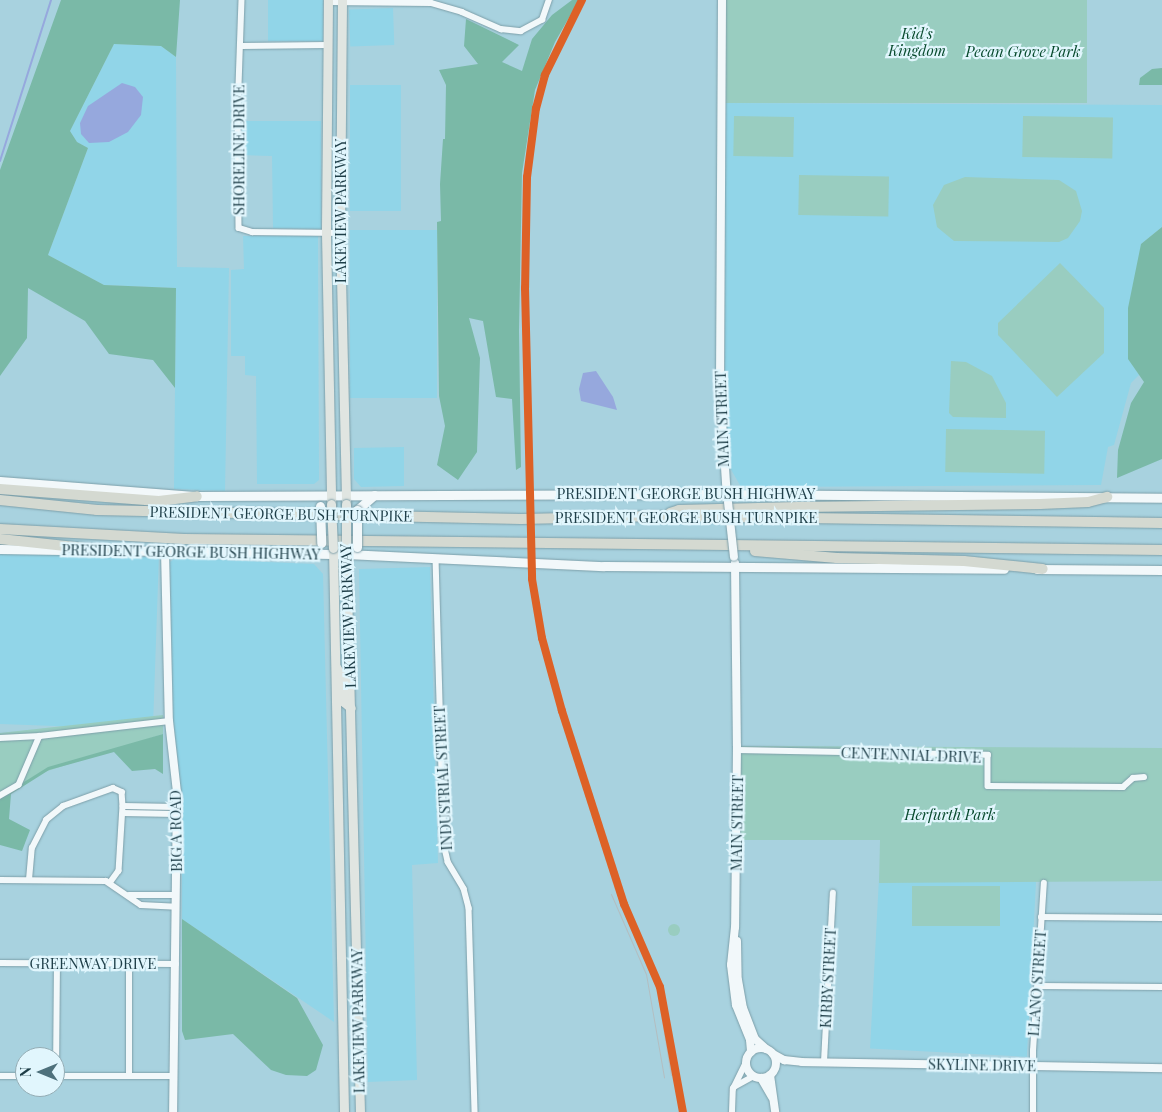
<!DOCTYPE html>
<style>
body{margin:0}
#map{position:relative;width:1162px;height:1112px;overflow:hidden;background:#a8d2df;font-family:"Playfair Display",serif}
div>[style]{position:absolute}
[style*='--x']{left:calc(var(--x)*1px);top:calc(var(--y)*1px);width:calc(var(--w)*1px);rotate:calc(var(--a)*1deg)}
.built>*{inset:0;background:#91d5e8;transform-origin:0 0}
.green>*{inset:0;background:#99cdc0;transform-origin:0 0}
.round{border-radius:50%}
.forest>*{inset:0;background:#7ab9a7}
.water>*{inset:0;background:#96a8dd}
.stream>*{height:2px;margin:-1px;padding:0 1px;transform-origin:1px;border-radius:1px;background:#96a8dd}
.roads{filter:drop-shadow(0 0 1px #7d9fa9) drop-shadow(0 0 1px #7d9fa9)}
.minor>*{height:5.5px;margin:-2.75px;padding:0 2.75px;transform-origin:2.75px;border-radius:2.75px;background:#f2f8fa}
.tertiary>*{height:8px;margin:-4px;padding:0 4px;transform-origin:4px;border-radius:4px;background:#f2f8fa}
.tertiary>.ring{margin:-4px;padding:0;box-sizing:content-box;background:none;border:8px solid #f2f8fa;border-radius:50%}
.secondary>*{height:9px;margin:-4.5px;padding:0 4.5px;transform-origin:4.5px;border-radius:4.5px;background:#f2f8fa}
.primary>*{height:9px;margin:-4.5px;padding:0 4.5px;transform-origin:4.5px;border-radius:4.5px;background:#e0e5e1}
.motorway>*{height:10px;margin:-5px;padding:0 5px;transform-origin:5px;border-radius:5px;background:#d4d9d1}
.tram>*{height:1px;margin:-0.5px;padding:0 0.5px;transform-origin:0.5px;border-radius:0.5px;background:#b3bec1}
.rail>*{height:2px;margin-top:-1px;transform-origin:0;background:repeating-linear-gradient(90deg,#b3bec1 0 8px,transparent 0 12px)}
.bridges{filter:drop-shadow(0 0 1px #7d9fa9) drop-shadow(0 0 1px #7d9fa9)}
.tertiary-bridge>*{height:8px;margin:-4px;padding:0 4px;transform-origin:4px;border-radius:4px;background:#f2f8fa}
.secondary-bridge>*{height:9px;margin:-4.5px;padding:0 4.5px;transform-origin:4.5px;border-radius:4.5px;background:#f2f8fa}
.primary-bridge>*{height:9px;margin:-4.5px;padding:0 4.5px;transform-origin:4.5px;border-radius:4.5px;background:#e0e5e1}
.rail-1>*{height:8px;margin:-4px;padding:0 4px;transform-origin:4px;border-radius:4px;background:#dd6126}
span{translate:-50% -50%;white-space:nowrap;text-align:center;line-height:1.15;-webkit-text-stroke:4.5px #e1f6fd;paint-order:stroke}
.park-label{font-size:15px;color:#074a2d;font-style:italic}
.street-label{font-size:15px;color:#1d3d47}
.north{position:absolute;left:15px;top:1047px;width:50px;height:50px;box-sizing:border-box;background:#e1f6fd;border:1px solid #93acb4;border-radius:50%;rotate:270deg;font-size:14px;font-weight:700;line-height:20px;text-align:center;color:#1d3d47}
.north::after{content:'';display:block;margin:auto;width:18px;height:22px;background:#4e717c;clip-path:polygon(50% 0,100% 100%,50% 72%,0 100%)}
</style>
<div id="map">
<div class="built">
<div style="left:268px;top:0;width:55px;height:41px"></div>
<div style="left:393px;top:8px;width:37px;height:44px;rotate:88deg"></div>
<div style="clip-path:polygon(114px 44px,161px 46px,176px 57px,177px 267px,229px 268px,225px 491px,174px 489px,176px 288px,104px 285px,48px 255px,88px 148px,77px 142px,70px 131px)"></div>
<div style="left:401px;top:85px;width:126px;height:51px;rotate:90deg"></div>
<div style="clip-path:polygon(725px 103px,1162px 105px,1162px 227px,1141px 244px,1128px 358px,1139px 375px,1131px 383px,1114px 445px,1108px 447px,1101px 485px,741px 487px,729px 466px,725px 424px)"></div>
<div style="clip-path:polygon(242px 121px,321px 121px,321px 229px,273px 228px,272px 156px,241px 155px)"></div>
<div style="left:350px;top:230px;width:87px;height:168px"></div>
<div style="clip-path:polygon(243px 236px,318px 236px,319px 480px,314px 484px,257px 484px,256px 376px,245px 375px,245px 356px,231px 356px,231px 270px,244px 269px)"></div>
<div style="clip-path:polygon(404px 447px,404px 486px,361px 487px,354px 479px,354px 448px)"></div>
<div style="left:0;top:552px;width:159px;height:172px;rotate:2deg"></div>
<div style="clip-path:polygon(176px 558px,314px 564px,323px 574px,334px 1022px,182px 919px,182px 799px,173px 720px,170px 562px)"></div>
<div style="clip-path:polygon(430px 567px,438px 863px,412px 865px,417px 1080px,368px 1082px,359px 569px)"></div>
<div style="left:1036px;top:882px;width:175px;height:157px;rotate:93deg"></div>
</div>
<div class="green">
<div style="left:725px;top:0;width:362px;height:103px"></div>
<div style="left:734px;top:116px;width:60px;height:40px;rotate:1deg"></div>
<div style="left:1023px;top:116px;width:90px;height:41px;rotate:1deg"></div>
<div style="left:799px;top:175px;width:90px;height:40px;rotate:1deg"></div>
<div style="clip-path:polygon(965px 177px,1059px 180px,1076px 191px,1082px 211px,1080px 221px,1068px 238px,1059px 242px,954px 241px,937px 227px,933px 205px,944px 185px)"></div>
<div style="clip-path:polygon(1060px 263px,1104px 308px,1104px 353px,1057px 397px,998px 335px,998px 323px)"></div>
<div style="clip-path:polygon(951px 361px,966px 362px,992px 376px,1006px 403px,1006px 418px,953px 417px,949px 413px)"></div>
<div style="left:946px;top:429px;width:99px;height:43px;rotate:1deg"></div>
<div style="clip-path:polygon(163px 715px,163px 734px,38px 774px,0 797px,0 733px)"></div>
<div style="clip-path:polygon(737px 746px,1162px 748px,1162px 881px,879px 883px,880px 840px,739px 840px)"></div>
<div style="left:912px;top:886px;width:88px;height:40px"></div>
<div class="round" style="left:668px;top:924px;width:12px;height:12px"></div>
</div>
<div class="forest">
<div style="clip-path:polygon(61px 0,180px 0,176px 57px,161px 46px,114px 44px,70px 131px,77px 142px,88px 148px,48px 255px,104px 285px,176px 288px,175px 388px,153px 360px,109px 354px,85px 321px,28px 288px,27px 338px,0 376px,0 170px)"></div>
<div style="clip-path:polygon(572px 0,579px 0,555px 42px,535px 90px,522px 173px,519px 331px,521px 467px,516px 470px,512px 399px,496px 397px,483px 321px,469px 318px,480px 358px,477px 452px,458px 480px,437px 465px,445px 426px,439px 396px,437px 222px,441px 221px,440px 184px,443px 139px,445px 139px,446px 85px,439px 70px,478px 64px,464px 46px,466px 19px,519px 45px,502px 62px,522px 71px,532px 39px,552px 15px)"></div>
<div style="clip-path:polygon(1162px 68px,1162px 85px,1139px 85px,1140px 78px,1152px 69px)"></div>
<div style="clip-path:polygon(1162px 227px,1162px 459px,1117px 478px,1118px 450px,1131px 403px,1144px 382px,1128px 359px,1128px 308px,1141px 244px)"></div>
<div style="clip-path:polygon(163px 734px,163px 774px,155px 769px,132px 771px,114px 752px,49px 770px,11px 794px,9px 819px,30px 830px,22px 851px,0 845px,0 797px,48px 767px)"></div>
<div style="clip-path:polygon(182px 919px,297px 998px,323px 1045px,316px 1070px,307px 1076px,286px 1075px,271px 1070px,233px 1034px,185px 1040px,182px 1031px)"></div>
</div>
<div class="water">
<div style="clip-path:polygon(122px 83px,135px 87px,143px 97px,141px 115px,128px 132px,109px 142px,89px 143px,81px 134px,80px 123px,88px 106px)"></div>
<div style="clip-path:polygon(596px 371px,613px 397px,617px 410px,581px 401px,579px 389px,583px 373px)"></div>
</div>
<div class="stream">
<div style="--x:0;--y:161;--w:169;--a:-72.4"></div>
</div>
<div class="roads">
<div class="minor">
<div style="--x:242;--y:0;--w:112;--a:92"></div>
<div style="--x:238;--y:112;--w:116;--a:89.5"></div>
<div style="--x:239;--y:228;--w:14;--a:17"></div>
<div style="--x:252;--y:232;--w:88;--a:0.7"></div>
<div style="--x:328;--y:2;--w:103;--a:0.6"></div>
<div style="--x:431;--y:3;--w:32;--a:16"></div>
<div style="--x:462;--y:12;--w:43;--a:23.6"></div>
<div style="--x:501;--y:29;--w:20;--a:6"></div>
<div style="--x:521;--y:31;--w:24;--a:-28"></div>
<div style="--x:542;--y:20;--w:21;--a:-71"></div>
<div style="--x:242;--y:46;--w:85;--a:-0.7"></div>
<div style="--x:436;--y:558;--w:286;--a:88.4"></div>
<div style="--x:444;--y:844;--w:18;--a:77"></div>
<div style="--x:448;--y:862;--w:31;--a:59"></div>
<div style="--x:464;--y:889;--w:20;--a:75"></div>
<div style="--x:469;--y:908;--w:204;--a:88.3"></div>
<div style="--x:40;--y:736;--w:130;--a:-6.6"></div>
<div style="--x:0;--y:738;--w:40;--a:-2.9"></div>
<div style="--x:40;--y:736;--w:53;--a:113.2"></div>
<div style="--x:19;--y:785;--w:22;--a:150"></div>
<div style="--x:737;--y:750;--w:251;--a:1.1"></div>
<div style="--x:988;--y:755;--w:31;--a:90"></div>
<div style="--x:988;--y:786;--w:135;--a:0.4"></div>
<div style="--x:1123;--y:787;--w:13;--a:-42"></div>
<div style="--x:1133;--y:778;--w:11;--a:-5"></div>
<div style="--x:123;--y:806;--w:53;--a:1.1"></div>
<div style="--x:123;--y:813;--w:53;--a:1.1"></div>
<div style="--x:0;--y:880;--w:106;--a:0.5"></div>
<div style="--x:106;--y:881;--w:42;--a:34.4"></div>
<div style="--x:141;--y:905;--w:35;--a:3"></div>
<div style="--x:29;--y:880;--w:32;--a:-85"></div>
<div style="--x:32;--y:848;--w:31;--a:-63"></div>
<div style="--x:46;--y:820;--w:22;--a:-39"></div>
<div style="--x:63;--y:806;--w:53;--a:-19.8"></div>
<div style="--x:113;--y:788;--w:10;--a:24"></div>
<div style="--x:122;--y:792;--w:14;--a:86"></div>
<div style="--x:123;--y:806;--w:65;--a:93.5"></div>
<div style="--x:119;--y:871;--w:14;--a:126"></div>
<div style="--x:129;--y:895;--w:47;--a:0"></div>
<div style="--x:1041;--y:917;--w:121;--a:0.5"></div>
<div style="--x:0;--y:963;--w:176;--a:0.3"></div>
<div style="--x:1039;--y:986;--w:123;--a:0.5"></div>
<div style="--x:824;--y:1062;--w:169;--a:-87"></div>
<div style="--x:0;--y:1076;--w:25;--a:0"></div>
<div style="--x:55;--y:1076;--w:119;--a:0"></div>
<div style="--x:56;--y:1076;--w:113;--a:-89.5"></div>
<div style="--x:129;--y:1076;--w:112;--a:-90"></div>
<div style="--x:734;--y:1087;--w:23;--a:-29"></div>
<div style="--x:732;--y:1112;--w:23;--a:-88"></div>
<div style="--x:733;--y:1089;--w:32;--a:-64"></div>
<div style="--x:1033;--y:1112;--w:61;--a:-90"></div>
<div style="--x:1033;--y:1051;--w:168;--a:-86.3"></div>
</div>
<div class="tertiary">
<div style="--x:722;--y:0;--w:390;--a:90.3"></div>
<div style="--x:720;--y:390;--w:108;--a:86.3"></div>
<div style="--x:165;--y:551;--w:170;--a:88.7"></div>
<div style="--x:169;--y:721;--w:71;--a:83.6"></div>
<div style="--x:177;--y:792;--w:320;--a:90.7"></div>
<div style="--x:735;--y:563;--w:183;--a:89.4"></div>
<div style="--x:737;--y:746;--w:181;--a:90.6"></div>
<div style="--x:735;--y:927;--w:38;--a:96"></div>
<div style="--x:731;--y:965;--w:40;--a:82.9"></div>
<div style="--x:736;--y:1005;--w:38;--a:68"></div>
<div style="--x:750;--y:1040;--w:12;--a:85"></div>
<div style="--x:737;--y:941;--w:39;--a:89"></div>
<div style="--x:738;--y:980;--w:28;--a:80"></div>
<div style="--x:743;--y:1008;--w:33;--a:69"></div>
<div style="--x:755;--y:1039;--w:15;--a:42"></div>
<div class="ring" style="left:746px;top:1048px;width:22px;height:22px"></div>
<div style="--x:773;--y:1054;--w:13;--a:29"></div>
<div style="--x:784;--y:1060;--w:18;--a:6"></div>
<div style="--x:802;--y:1062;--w:360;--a:1"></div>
<div style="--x:770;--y:1075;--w:37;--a:82"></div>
<div style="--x:761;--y:1078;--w:22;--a:60"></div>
</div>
<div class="secondary">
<div style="--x:0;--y:481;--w:198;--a:4.4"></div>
<div style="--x:197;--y:496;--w:530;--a:-0.22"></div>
<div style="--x:727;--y:494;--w:435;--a:0.5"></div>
<div style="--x:357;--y:510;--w:23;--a:-41"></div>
<div style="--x:0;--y:549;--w:62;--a:0.9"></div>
<div style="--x:105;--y:550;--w:241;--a:1"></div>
<div style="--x:346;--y:554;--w:258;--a:2.7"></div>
<div style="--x:604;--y:566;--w:400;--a:0.4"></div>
<div style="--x:1037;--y:569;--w:125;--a:0.5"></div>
</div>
<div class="primary">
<div style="--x:328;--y:0;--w:233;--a:90.5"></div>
<div style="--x:326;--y:233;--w:271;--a:88.9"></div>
<div style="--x:342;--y:0;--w:233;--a:90.5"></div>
<div style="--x:340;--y:233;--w:271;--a:88.7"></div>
<div style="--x:333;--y:548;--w:564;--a:88.88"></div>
<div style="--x:346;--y:548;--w:564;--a:88.58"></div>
<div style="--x:336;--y:667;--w:13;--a:58"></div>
<div style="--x:343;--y:678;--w:24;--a:88"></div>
<div style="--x:344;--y:702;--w:9;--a:41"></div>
</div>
<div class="motorway">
<div style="--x:0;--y:489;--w:159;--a:4.3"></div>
<div style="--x:159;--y:501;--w:38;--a:-7"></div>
<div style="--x:0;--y:500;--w:98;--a:5.9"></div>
<div style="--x:97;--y:510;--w:424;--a:1.2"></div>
<div style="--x:521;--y:519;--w:138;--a:-1.2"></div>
<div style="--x:659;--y:516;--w:503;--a:0.8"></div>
<div style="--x:670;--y:513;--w:9;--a:-18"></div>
<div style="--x:679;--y:510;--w:120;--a:-1.4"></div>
<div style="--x:799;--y:507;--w:241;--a:-0.7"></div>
<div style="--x:1040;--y:504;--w:48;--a:-2.4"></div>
<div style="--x:1088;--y:502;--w:20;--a:-15"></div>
<div style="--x:0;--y:529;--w:184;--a:3.1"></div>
<div style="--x:184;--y:539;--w:978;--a:0.64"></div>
<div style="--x:0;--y:539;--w:113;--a:6.1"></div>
<div style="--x:755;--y:551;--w:82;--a:4.9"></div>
<div style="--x:837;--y:558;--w:127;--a:1.4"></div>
<div style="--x:964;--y:561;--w:79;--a:5.8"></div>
</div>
</div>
<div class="tram">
<div style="--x:611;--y:894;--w:87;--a:66.4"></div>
<div style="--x:646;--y:974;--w:105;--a:80.1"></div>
<div style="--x:658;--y:996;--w:80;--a:80.7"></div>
</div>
<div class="rail">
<div style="--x:582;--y:0;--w:84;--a:116.3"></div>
<div style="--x:545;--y:75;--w:34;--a:105"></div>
<div style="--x:536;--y:108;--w:70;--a:97.4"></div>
<div style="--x:527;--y:177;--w:111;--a:91"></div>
<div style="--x:525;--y:288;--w:291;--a:88.6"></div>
<div style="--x:532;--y:579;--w:60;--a:80.4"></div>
<div style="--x:542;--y:638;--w:76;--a:74.7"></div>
<div style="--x:562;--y:711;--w:203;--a:72.2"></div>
<div style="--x:624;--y:904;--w:90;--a:66.6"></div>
<div style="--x:660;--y:987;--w:127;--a:79.6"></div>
</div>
<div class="bridges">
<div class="tertiary-bridge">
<div style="--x:728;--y:502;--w:55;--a:83.8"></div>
</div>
<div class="secondary-bridge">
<div style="--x:320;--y:506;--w:37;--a:88"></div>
<div style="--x:357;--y:510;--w:37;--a:90"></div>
</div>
<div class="primary-bridge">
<div style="--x:331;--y:504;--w:44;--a:87.4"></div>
<div style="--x:346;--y:548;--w:44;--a:-90"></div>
</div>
</div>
<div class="rail-1">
<div style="--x:582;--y:0;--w:84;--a:116.3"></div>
<div style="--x:545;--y:75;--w:34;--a:105"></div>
<div style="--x:536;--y:108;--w:70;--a:97.4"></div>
<div style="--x:527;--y:177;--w:111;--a:91"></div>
<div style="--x:525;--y:288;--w:291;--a:88.6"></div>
<div style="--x:532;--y:579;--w:60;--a:80.4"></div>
<div style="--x:542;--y:638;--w:76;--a:74.7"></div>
<div style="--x:562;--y:711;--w:203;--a:72.2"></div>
<div style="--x:624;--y:904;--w:90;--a:66.6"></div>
<div style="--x:660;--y:987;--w:127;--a:79.6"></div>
</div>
<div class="park-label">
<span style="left:917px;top:42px">Kid's<br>Kingdom</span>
<span style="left:1023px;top:52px">Pecan Grove Park</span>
<span style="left:950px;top:815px">Herfurth Park</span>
</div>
<div class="street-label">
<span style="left:239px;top:150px;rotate:-90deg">SHORELINE DRIVE</span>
<span style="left:341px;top:211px;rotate:-90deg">LAKEVIEW PARKWAY</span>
<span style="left:722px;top:419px;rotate:-92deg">MAIN STREET</span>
<span style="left:686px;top:494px">PRESIDENT GEORGE BUSH HIGHWAY</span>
<span style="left:281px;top:514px;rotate:1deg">PRESIDENT GEORGE BUSH TURNPIKE</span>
<span style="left:686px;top:518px">PRESIDENT GEORGE BUSH TURNPIKE</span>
<span style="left:191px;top:552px;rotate:1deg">PRESIDENT GEORGE BUSH HIGHWAY</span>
<span style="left:348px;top:616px;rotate:-92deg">LAKEVIEW PARKWAY</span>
<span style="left:911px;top:755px;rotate:2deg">CENTENNIAL DRIVE</span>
<span style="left:443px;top:778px;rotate:-93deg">INDUSTRIAL STREET</span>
<span style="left:737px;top:823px;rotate:-89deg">MAIN STREET</span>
<span style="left:176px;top:831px;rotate:-91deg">BIG A ROAD</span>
<span style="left:93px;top:964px">GREENWAY DRIVE</span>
<span style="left:828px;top:978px;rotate:-87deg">KIRBY STREET</span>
<span style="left:1037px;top:983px;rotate:-86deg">LLANO STREET</span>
<span style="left:358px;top:1021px;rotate:-91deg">LAKEVIEW PARKWAY</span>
<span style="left:982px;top:1065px;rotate:1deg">SKYLINE DRIVE</span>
</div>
<div class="north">N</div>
</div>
